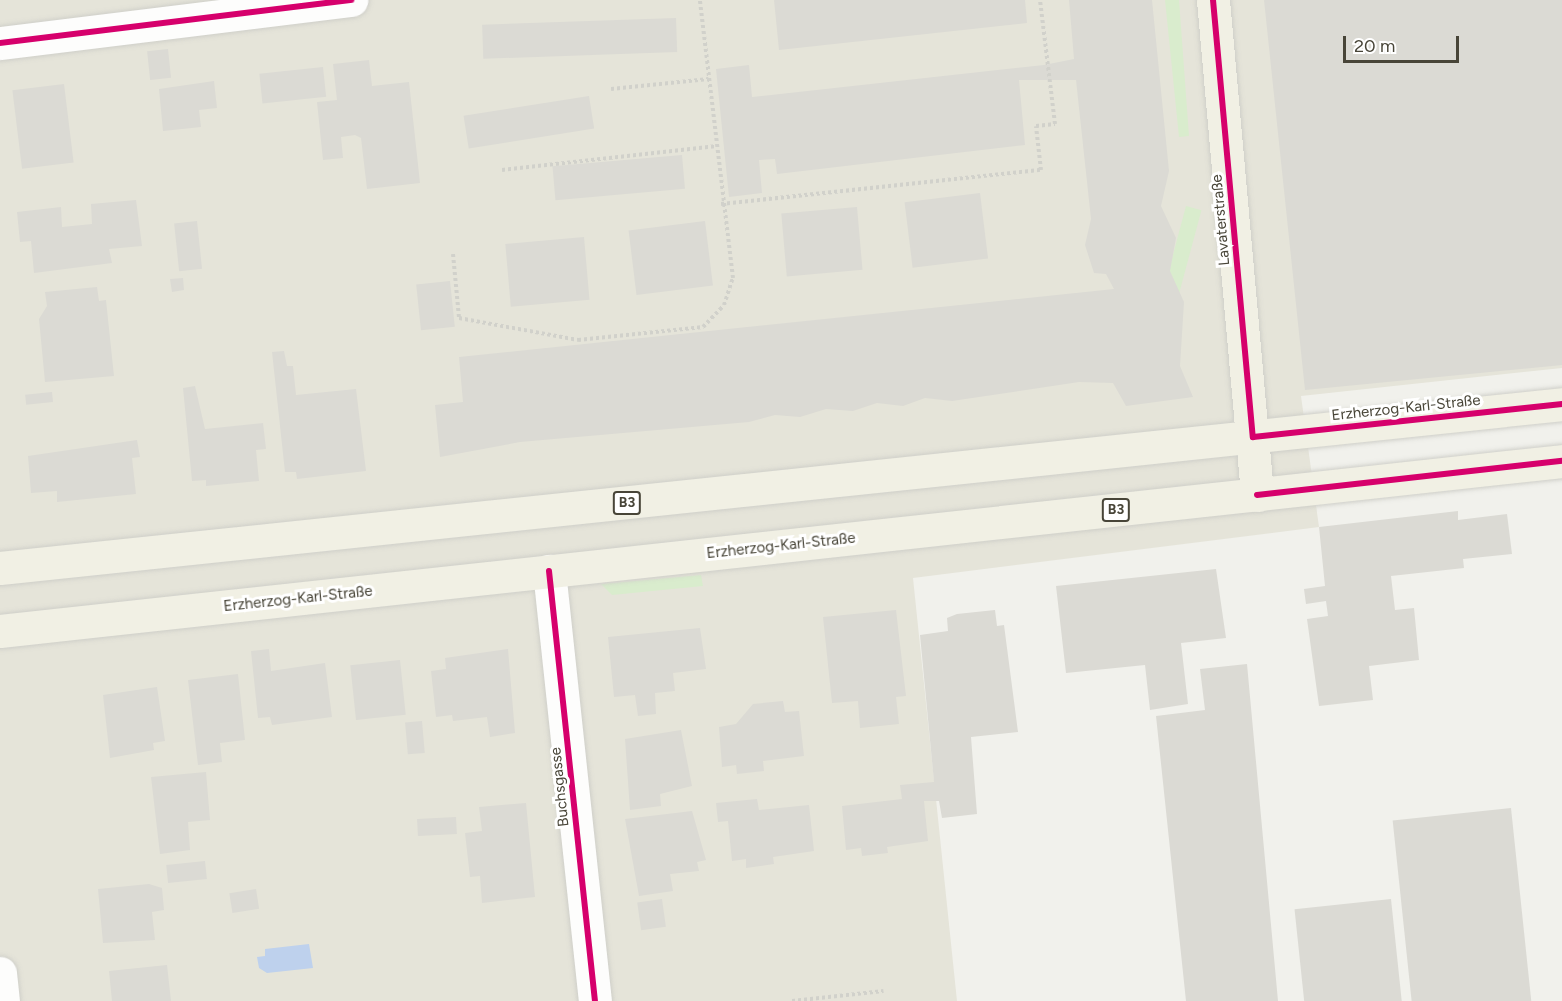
<!DOCTYPE html>
<meta charset="utf-8">
<style>
body{margin:0}
#map{position:relative;width:1562px;height:1001px;overflow:hidden;background:#f1f1ec;font-family:Figtree,sans-serif}
div>[style]{position:absolute}
[style*='--x']{left:calc(var(--x)*1px);top:calc(var(--y)*1px);width:calc(var(--w)*1px);rotate:calc(var(--a)*1deg)}
.residential>*{inset:0;background:#e5e4d9}
.green>*{inset:0;background:#d9eccd;transform-origin:0 0}
.water>*{inset:0;background:#bed1ed}
.building>*{inset:0;background:#dbdad4;transform-origin:0 0}
.path>*{height:4px;margin-top:-2px;transform-origin:0;background:repeating-linear-gradient(90deg,#d1d1cb 0 3px,transparent 0 6px)}
.roads{filter:drop-shadow(0 0 2px #cfcfc9) drop-shadow(0 0 2px #cfcfc9)}
.minor>*{height:33px;margin:-16.5px;padding:0 16.5px;transform-origin:16.5px;border-radius:16.5px;background:#fdfdfc}
.major>*{height:33px;margin:-16.5px;padding:0 16.5px;transform-origin:16.5px;border-radius:16.5px;background:#f1f0e4}
.cycleway>*{height:6px;margin:-3px;padding:0 3px;transform-origin:3px;border-radius:3px;background:#d6006c}
span{translate:-50% -50%;white-space:nowrap;text-align:center;line-height:1.15;-webkit-text-stroke:6px #fff;paint-order:stroke}
.shield-label span{padding:2px 4px;background:#fff;border:2px solid;border-radius:4px;-webkit-text-stroke-width:0}
.shield-label{font-size:14px;color:#484538;font-weight:700}
.street-label{font-size:15px;color:#484538}
.scale{position:absolute;left:1343px;top:36px;width:116px;height:27px;box-sizing:border-box;border:3px solid #484538;border-top:0;padding-left:8px;font-size:18px;line-height:21px;white-space:nowrap;color:#484538;-webkit-text-stroke:4px #fff;paint-order:stroke}
</style>
<div id="map">
<div class="residential">
<div style="clip-path:polygon(0 0,1562px 0,1562px 368px,1301px 396px,1319px 527px,913px 578px,957px 1001px,0 1001px)"></div>
</div>
<div class="green">
<div style="clip-path:polygon(1165px 0,1179px 0,1189px 136px,1179px 137px)"></div>
<div style="left:1186px;top:206px;width:16px;height:174px;rotate:15deg"></div>
<div style="clip-path:polygon(701px 575px,703px 586px,612px 595px,601px 584px)"></div>
</div>
<div class="water">
<div style="clip-path:polygon(309px 944px,313px 968px,267px 973px,259px 968px,257px 957px,265px 956px,265px 949px)"></div>
</div>
<div class="building">
<div style="clip-path:polygon(774px 0,1025px 0,1027px 23px,779px 50px)"></div>
<div style="clip-path:polygon(1069px 0,1152px 0,1169px 171px,1161px 206px,1176px 238px,1170px 271px,1184px 302px,1180px 366px,1193px 397px,1126px 406px,1113px 383px,1079px 382px,952px 401px,925px 398px,903px 406px,877px 403px,853px 411px,826px 409px,800px 417px,775px 415px,749px 422px,520px 442px,440px 457px,435px 405px,463px 402px,459px 357px,1114px 289px,1106px 274px,1094px 273px,1085px 245px,1091px 219px,1076px 80px,1019px 80px,1025px 145px,777px 174px,775px 159px,759px 160px,762px 193px,729px 197px,716px 69px,749px 65px,752px 97px,1044px 65px,1074px 59px)"></div>
<div style="clip-path:polygon(1264px 0,1562px 0,1562px 365px,1305px 390px)"></div>
<div style="left:676px;top:18px;width:34px;height:194px;rotate:88deg"></div>
<div style="left:168px;top:49px;width:29px;height:21px;rotate:84deg"></div>
<div style="clip-path:polygon(369px 60px,372px 86px,409px 82px,420px 183px,367px 189px,361px 138px,355px 135px,341px 137px,343px 158px,323px 160px,317px 102px,337px 100px,333px 64px)"></div>
<div style="left:323px;top:67px;width:30px;height:64px;rotate:84deg"></div>
<div style="clip-path:polygon(214px 81px,217px 108px,199px 110px,201px 127px,163px 131px,159px 89px)"></div>
<div style="left:64px;top:84px;width:79px;height:52px;rotate:83deg"></div>
<div style="left:589px;top:96px;width:33px;height:127px;rotate:81deg"></div>
<div style="left:682px;top:155px;width:34px;height:130px;rotate:85deg"></div>
<div style="left:980px;top:193px;width:66px;height:76px;rotate:83deg"></div>
<div style="clip-path:polygon(136px 200px,142px 246px,109px 249px,112px 263px,34px 273px,31px 241px,20px 242px,17px 212px,61px 207px,62px 227px,92px 224px,91px 204px)"></div>
<div style="left:857px;top:207px;width:63px;height:76px;rotate:85deg"></div>
<div style="left:197px;top:221px;width:48px;height:23px;rotate:84deg"></div>
<div style="left:705px;top:221px;width:65px;height:77px;rotate:83deg"></div>
<div style="left:584px;top:237px;width:63px;height:79px;rotate:85deg"></div>
<div style="clip-path:polygon(183px 278px,184px 290px,172px 292px,170px 279px)"></div>
<div style="left:450px;top:281px;width:46px;height:34px;rotate:84deg"></div>
<div style="clip-path:polygon(97px 287px,99px 301px,106px 300px,114px 376px,45px 382px,39px 319px,47px 306px,45px 292px)"></div>
<div style="clip-path:polygon(284px 351px,287px 366px,293px 366px,296px 395px,356px 389px,366px 471px,297px 479px,296px 472px,285px 472px,272px 352px)"></div>
<div style="clip-path:polygon(195px 386px,205px 429px,263px 423px,266px 449px,256px 450px,259px 481px,206px 486px,206px 480px,192px 481px,183px 388px)"></div>
<div style="left:52px;top:392px;width:10px;height:27px;rotate:84deg"></div>
<div style="clip-path:polygon(137px 440px,140px 457px,132px 458px,136px 494px,57px 502px,57px 491px,31px 493px,28px 456px)"></div>
<div style="clip-path:polygon(1458px 511px,1458px 520px,1507px 514px,1512px 554px,1463px 559px,1464px 568px,1391px 576px,1395px 610px,1414px 608px,1419px 660px,1369px 666px,1373px 700px,1319px 706px,1307px 619px,1328px 616px,1326px 601px,1306px 604px,1304px 589px,1325px 586px,1319px 527px)"></div>
<div style="clip-path:polygon(1216px 569px,1226px 638px,1181px 643px,1188px 704px,1150px 710px,1145px 665px,1066px 673px,1056px 586px)"></div>
<div style="clip-path:polygon(896px 610px,906px 696px,896px 697px,899px 724px,860px 728px,858px 701px,832px 703px,823px 617px)"></div>
<div style="clip-path:polygon(995px 610px,997px 626px,1004px 625px,1018px 732px,971px 737px,977px 814px,942px 818px,939px 801px,924px 801px,928px 841px,887px 847px,888px 853px,862px 856px,861px 848px,846px 850px,842px 806px,902px 799px,900px 785px,934px 782px,920px 635px,948px 631px,947px 618px,957px 614px)"></div>
<div style="clip-path:polygon(700px 628px,706px 669px,673px 673px,675px 691px,655px 693px,656px 714px,638px 716px,635px 695px,614px 697px,608px 637px)"></div>
<div style="clip-path:polygon(269px 649px,271px 671px,325px 663px,332px 717px,272px 725px,270px 717px,258px 718px,251px 651px)"></div>
<div style="clip-path:polygon(508px 649px,515px 733px,490px 737px,487px 717px,453px 721px,452px 715px,436px 717px,431px 671px,446px 669px,445px 658px)"></div>
<div style="left:400px;top:660px;width:55px;height:50px;rotate:84deg"></div>
<div style="clip-path:polygon(1247px 664px,1278px 1001px,1186px 1001px,1156px 716px,1205px 710px,1200px 669px)"></div>
<div style="clip-path:polygon(238px 674px,245px 740px,220px 743px,222px 762px,198px 765px,188px 680px)"></div>
<div style="clip-path:polygon(157px 687px,165px 741px,153px 743px,154px 750px,110px 758px,103px 695px)"></div>
<div style="clip-path:polygon(783px 701px,785px 712px,799px 711px,804px 756px,763px 761px,764px 771px,737px 774px,736px 765px,722px 767px,719px 727px,736px 724px,753px 704px)"></div>
<div style="left:422px;top:721px;width:32px;height:17px;rotate:85deg"></div>
<div style="clip-path:polygon(681px 730px,692px 786px,660px 794px,661px 806px,630px 810px,625px 739px)"></div>
<div style="clip-path:polygon(206px 772px,210px 820px,188px 822px,190px 850px,160px 854px,151px 777px)"></div>
<div style="clip-path:polygon(757px 799px,759px 810px,809px 805px,814px 851px,773px 857px,774px 864px,746px 868px,746px 859px,732px 861px,728px 821px,718px 822px,716px 803px)"></div>
<div style="clip-path:polygon(526px 803px,535px 897px,482px 903px,480px 876px,470px 877px,465px 833px,482px 831px,479px 807px)"></div>
<div style="left:1511px;top:808px;width:194px;height:119px;rotate:84deg"></div>
<div style="clip-path:polygon(692px 811px,706px 860px,697px 862px,699px 871px,670px 874px,673px 891px,639px 896px,625px 819px)"></div>
<div style="left:456px;top:817px;width:17px;height:39px;rotate:87deg"></div>
<div style="left:205px;top:861px;width:18px;height:39px;rotate:84deg"></div>
<div style="clip-path:polygon(149px 884px,162px 888px,164px 910px,152px 912px,155px 940px,103px 943px,98px 889px)"></div>
<div style="left:256px;top:889px;width:20px;height:27px;rotate:81deg"></div>
<div style="left:662px;top:899px;width:28px;height:25px;rotate:82deg"></div>
<div style="left:1391px;top:899px;width:103px;height:97px;rotate:84deg"></div>
<div style="clip-path:polygon(167px 965px,171px 1001px,112px 1001px,109px 971px)"></div>
</div>
<div class="path">
<div style="--x:611;--y:89;--w:98;--a:-5.9"></div>
<div style="--x:502;--y:170;--w:214;--a:-6.4"></div>
<div style="--x:721;--y:204;--w:322;--a:-6.1"></div>
<div style="--x:1041;--y:170;--w:44;--a:-96.5"></div>
<div style="--x:1036;--y:126;--w:19;--a:-6"></div>
<div style="--x:1055;--y:124;--w:125;--a:-96.9"></div>
<div style="--x:453;--y:254;--w:64;--a:84.6"></div>
<div style="--x:459;--y:318;--w:121;--a:10.5"></div>
<div style="--x:578;--y:340;--w:126;--a:-5.9"></div>
<div style="--x:703;--y:327;--w:30;--a:-46"></div>
<div style="--x:724;--y:305;--w:28;--a:-72"></div>
<div style="--x:733;--y:278;--w:280;--a:-96.8"></div>
<div style="--x:792;--y:1001;--w:92;--a:-6.3"></div>
</div>
<div class="roads">
<div class="minor">
<div style="--x:0;--y:43;--w:354;--a:-7"></div>
<div style="--x:549;--y:571;--w:432;--a:83.9"></div>
<div style="--x:0;--y:973;--w:28;--a:84"></div>
</div>
<div class="major">
<div style="--x:1213;--y:0;--w:497;--a:84.9"></div>
<div style="--x:0;--y:568;--w:1571;--a:-5.99"></div>
<div style="--x:0;--y:631;--w:1571;--a:-6.21"></div>
</div>
</div>
<div class="cycleway">
<div style="--x:1213;--y:0;--w:439;--a:84.8"></div>
<div style="--x:1253;--y:437;--w:311;--a:-6.1"></div>
<div style="--x:0;--y:43;--w:354;--a:-7"></div>
<div style="--x:1257;--y:495;--w:307;--a:-6.4"></div>
<div style="--x:549;--y:571;--w:432;--a:83.9"></div>
</div>
<div class="shield-label">
<span style="left:627px;top:503px">B3</span>
<span style="left:1116px;top:510px">B3</span>
</div>
<div class="street-label">
<span style="left:1221px;top:220px;rotate:-95deg">Lavaterstraße</span>
<span style="left:1406px;top:408px;rotate:-6deg">Erzherzog-Karl-Straße</span>
<span style="left:781px;top:546px;rotate:-6deg">Erzherzog-Karl-Straße</span>
<span style="left:298px;top:599px;rotate:-6deg">Erzherzog-Karl-Straße</span>
<span style="left:560px;top:787px;rotate:-96deg">Buchsgasse</span>
</div>
<div class="scale">20 m</div>
</div>
